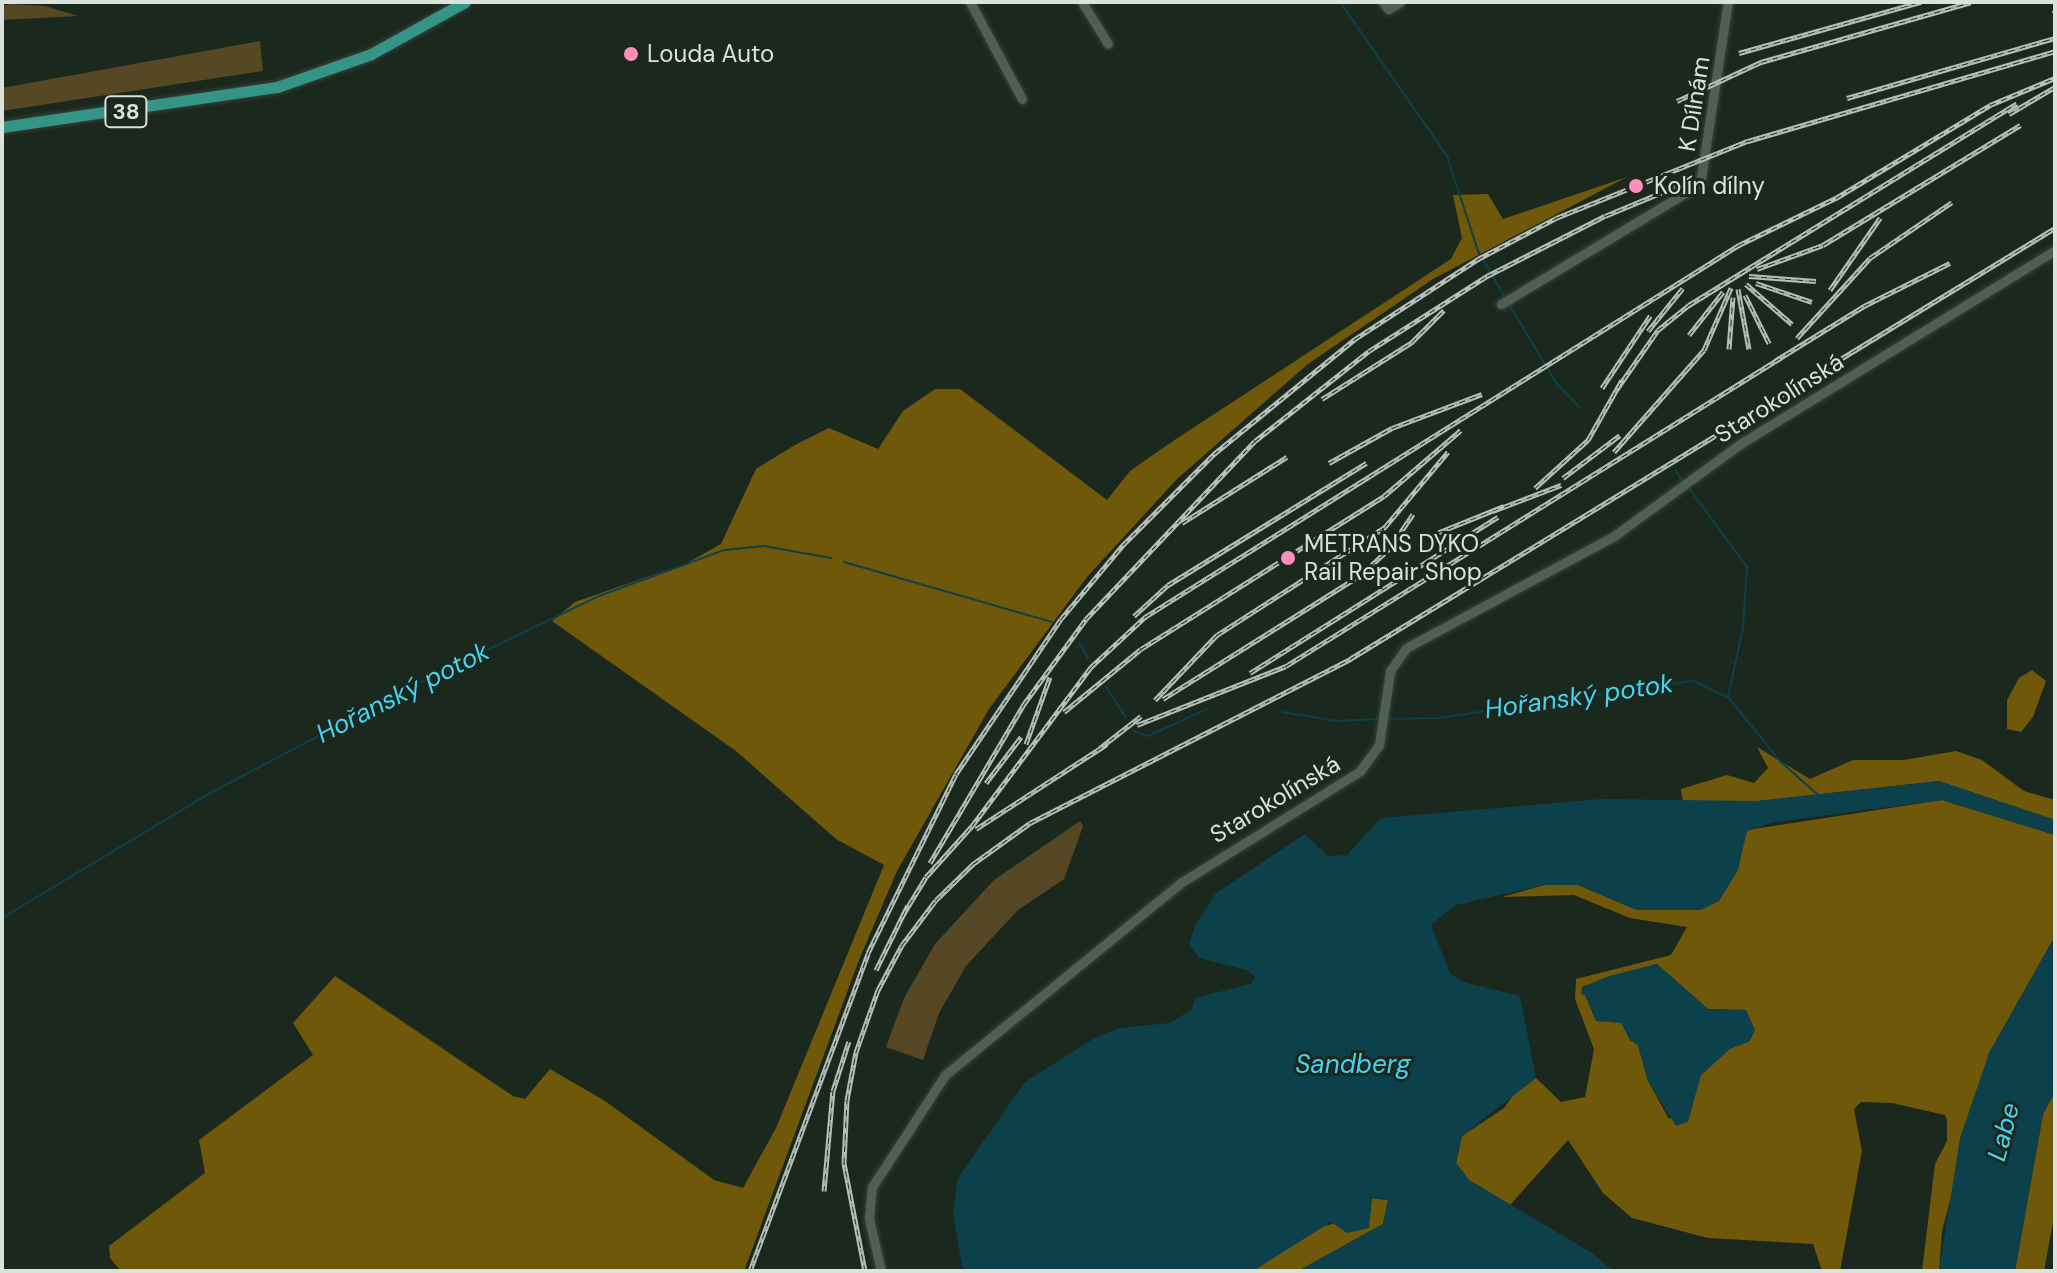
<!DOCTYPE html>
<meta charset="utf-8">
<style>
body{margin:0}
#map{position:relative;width:2057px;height:1273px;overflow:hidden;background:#1b281e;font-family:"DM Sans",sans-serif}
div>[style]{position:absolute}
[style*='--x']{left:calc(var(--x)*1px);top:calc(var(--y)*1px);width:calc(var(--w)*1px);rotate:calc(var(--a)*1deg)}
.green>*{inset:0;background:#564824}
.forest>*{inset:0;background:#70580a}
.water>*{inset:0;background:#0c414c}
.stream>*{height:2px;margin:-1px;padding:0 1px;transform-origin:1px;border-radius:1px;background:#0c414c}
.roads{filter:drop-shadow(0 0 2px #38423b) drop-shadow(0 0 2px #38423b)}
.minor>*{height:9px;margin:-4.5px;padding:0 4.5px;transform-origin:4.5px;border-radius:4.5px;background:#505f54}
.major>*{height:11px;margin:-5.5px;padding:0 5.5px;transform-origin:5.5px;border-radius:5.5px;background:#349587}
.rail>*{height:5px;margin-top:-2.5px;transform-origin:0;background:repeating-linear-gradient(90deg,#1b281e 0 6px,#b6c0b8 0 12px);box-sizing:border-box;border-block:2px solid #b6c0b8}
.dots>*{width:22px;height:22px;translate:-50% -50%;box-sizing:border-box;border:4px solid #1b281e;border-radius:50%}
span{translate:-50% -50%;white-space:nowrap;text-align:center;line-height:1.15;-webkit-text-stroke:6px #1b281e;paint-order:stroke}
.shield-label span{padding:2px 6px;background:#1b281e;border:2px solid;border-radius:6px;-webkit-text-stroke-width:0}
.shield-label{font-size:22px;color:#d9e2db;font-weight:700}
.poi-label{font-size:24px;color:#d9e2db}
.left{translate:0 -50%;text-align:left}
.street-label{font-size:24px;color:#d9e2db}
.water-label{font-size:26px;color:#47d2ef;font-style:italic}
.frame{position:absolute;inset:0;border:4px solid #d9e2db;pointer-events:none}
</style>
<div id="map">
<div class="green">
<div style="clip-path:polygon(11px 4px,45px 6px,78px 16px,2px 20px,2px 6px)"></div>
<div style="clip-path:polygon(260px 41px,263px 71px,2px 111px,2px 88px)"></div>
<div style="clip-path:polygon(1080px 821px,1083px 826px,1064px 879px,1018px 910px,966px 966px,939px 1013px,923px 1060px,886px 1047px,904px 998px,935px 944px,994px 880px)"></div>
</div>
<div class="forest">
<div style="clip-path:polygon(1627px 177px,1433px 279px,1308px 364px,1177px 479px,1087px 577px,989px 709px,897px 871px,859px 960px,744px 1271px,121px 1271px,110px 1258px,109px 1246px,205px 1173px,199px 1140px,313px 1055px,293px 1023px,335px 976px,513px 1096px,525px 1099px,550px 1069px,605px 1101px,714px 1180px,743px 1188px,776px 1128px,884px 865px,836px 839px,736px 751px,552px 621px,575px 602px,687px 563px,721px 544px,756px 469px,795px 445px,829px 428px,878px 449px,903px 411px,935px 389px,960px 389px,1107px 500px,1130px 471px,1170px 443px,1451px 259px,1462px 238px,1453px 195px,1488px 194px,1503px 219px)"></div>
<div style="clip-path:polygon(2032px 670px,2046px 681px,2033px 717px,2021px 732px,2007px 729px,2007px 700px,2019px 678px)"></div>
<div style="clip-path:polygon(1757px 747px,1810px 779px,1853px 760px,1904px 760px,1956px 751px,1982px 760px,2024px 791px,2055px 800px,2055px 820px,1939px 781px,1758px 801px,1683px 803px,1681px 789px,1727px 775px,1754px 783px,1768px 768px)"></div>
<div style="clip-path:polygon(evenodd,1942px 800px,2055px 835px,2055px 936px,1989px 1053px,1942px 1231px,1939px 1271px,1922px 1271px,1935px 1164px,1947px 1141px,1947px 1121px,1945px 1115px,1892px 1103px,1861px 1102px,1854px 1109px,1862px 1151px,1840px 1271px,1822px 1271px,1813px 1244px,1708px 1238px,1632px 1218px,1603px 1193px,1568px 1140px,1510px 1205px,1469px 1180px,1456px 1163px,1462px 1136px,1504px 1108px,1520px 1086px,1536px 1078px,1561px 1102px,1585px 1097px,1594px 1049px,1575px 999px,1576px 979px,1671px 955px,1687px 927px,1630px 918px,1574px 895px,1502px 897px,1544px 885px,1578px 885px,1637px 910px,1747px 830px,1942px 800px,1657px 964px,1708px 1009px,1746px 1010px,1750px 1041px,1729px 1049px,1701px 1075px,1687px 1109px,1669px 1119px,1648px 1081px,1638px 1045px,1630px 1040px,1622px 1022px,1596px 1021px,1582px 987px,1657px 964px)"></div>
<div style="clip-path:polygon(2055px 1092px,2055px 1211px,2044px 1271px,2015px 1271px,2043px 1114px)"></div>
<div style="clip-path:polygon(1371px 1198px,1388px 1200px,1383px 1224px,1298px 1271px,1253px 1271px,1312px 1230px,1371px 1212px)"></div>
</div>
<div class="water">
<div style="clip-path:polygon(1939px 781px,2055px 820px,2055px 835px,1942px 800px,1774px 822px,1747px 831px,1738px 870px,1719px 901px,1701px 910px,1637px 910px,1578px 885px,1544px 885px,1455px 905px,1431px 925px,1450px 973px,1463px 982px,1520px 996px,1536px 1078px,1462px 1136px,1456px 1163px,1469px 1180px,1592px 1253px,1613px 1271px,1298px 1271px,1383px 1224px,1388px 1200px,1372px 1198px,1369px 1228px,1347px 1233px,1331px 1222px,1253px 1271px,963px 1271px,953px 1214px,958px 1178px,1025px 1082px,1096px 1037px,1120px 1028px,1170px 1023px,1192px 1009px,1195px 998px,1251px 984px,1255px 976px,1246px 970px,1199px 958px,1189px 944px,1195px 926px,1215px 894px,1305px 834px,1328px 856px,1347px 855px,1381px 818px,1602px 799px,1758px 801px)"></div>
<div style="clip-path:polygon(2055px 936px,2055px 1092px,2043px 1114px,2015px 1271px,1939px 1271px,1960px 1138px,1989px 1053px)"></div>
<div style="clip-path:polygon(1657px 964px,1708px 1009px,1746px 1010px,1755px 1030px,1750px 1041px,1730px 1049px,1701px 1075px,1688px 1122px,1676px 1126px,1648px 1081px,1638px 1045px,1630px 1040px,1621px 1023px,1596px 1021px,1587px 996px,1581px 994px,1582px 987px,1609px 976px)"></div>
</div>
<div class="stream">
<div style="--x:1340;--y:2;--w:188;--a:55.2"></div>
<div style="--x:1447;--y:156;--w:100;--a:71.9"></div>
<div style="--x:1478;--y:251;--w:56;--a:59.7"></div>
<div style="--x:1509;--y:304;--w:92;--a:59.3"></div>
<div style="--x:1556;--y:383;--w:33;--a:46"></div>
<div style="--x:1676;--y:471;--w:11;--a:56"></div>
<div style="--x:1689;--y:488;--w:98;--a:53.7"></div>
<div style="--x:1747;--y:567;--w:61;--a:93.8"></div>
<div style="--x:1743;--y:628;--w:71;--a:102.3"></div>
<div style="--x:844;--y:562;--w:216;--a:16.1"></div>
<div style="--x:1079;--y:643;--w:17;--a:59"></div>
<div style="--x:1106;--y:687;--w:37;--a:57"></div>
<div style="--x:1282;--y:712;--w:56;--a:9.3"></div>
<div style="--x:1337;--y:721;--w:43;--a:-2.7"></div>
<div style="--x:1386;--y:719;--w:52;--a:-1.1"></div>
<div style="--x:1438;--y:718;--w:258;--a:-8.3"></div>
<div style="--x:1693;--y:681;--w:38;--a:25"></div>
<div style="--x:1728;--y:697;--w:84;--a:50.8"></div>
<div style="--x:1781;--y:762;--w:50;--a:41.7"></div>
<div style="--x:1134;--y:731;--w:15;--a:20"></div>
<div style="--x:1148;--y:736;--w:65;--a:-24.6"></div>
<div style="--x:2;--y:918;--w:243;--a:-31"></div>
<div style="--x:210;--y:793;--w:238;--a:-27.7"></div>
<div style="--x:421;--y:682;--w:198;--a:-25.8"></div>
<div style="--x:599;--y:596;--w:133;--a:-20.2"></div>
<div style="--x:724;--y:550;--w:40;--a:-5.7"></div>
<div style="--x:764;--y:546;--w:68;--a:10.2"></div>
</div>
<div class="roads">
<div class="minor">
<div style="--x:970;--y:2;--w:110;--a:61.8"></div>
<div style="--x:1082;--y:2;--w:49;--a:58.2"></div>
<div style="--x:1383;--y:2;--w:9;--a:54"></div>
<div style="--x:1388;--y:9;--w:14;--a:-30"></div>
<div style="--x:1501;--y:304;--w:232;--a:-31.1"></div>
<div style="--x:1700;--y:184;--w:184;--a:-81.3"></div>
<div style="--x:881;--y:1271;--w:53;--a:-103"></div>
<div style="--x:869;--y:1219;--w:32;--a:-85"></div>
<div style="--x:872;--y:1187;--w:134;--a:-56.9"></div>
<div style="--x:945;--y:1075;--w:306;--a:-39.2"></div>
<div style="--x:1182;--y:882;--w:210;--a:-31.9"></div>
<div style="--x:1360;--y:771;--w:32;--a:-54"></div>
<div style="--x:1379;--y:745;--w:75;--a:-81.5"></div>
<div style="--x:1390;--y:671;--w:28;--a:-55"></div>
<div style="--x:1406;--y:648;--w:236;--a:-28.3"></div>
<div style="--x:1614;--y:536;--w:156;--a:-36.1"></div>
<div style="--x:1740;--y:444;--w:370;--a:-31.6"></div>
</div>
<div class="major">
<div style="--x:2;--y:127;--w:278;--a:-8.3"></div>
<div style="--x:277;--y:87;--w:100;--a:-19.3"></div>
<div style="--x:371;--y:54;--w:107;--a:-29"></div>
</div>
</div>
<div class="rail">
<div style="--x:2053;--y:13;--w:2;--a:-27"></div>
<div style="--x:1739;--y:53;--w:189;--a:-15.7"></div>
<div style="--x:1847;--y:98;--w:216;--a:-16.1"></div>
<div style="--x:1677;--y:101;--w:93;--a:-24.9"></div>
<div style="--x:1761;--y:62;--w:218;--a:-15.9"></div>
<div style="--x:2009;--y:114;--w:53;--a:-30.4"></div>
<div style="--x:1757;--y:269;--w:70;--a:-20"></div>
<div style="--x:1823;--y:245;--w:231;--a:-31.3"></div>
<div style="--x:1749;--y:276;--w:67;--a:4.3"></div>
<div style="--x:1756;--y:283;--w:59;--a:18.7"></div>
<div style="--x:1746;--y:284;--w:61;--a:41"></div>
<div style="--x:1738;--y:289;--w:61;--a:79.6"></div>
<div style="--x:1830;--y:290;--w:88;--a:-55.2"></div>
<div style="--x:1745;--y:295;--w:54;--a:63.4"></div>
<div style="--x:1648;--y:331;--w:55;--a:-50.9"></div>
<div style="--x:1689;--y:335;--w:55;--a:-51.7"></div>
<div style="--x:1797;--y:338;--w:108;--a:-47.6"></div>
<div style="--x:1870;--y:258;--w:99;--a:-34.3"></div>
<div style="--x:1729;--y:349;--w:52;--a:-85.6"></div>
<div style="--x:1775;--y:361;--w:105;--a:-31.7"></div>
<div style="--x:1864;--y:306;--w:96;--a:-26.6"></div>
<div style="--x:1602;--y:388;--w:87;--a:-56.3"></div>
<div style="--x:1617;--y:389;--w:72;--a:-55.2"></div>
<div style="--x:1658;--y:330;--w:40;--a:-39"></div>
<div style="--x:1689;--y:305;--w:385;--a:-31.6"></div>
<div style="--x:1322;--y:399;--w:107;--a:-32.3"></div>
<div style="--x:1412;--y:342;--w:45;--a:-45"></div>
<div style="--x:1614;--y:452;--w:136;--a:-48.6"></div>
<div style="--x:1704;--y:350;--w:68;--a:-66.5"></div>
<div style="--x:1329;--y:463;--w:72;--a:-29.1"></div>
<div style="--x:1392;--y:428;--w:96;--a:-20.7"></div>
<div style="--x:1563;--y:478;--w:71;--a:-37"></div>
<div style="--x:1535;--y:488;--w:72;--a:-42.2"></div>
<div style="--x:1588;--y:440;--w:69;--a:-60.5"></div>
<div style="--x:1493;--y:511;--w:73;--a:-20.9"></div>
<div style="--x:1182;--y:523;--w:124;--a:-32.2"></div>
<div style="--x:1437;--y:533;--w:72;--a:-21.9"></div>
<div style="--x:1134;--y:616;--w:46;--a:-42.4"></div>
<div style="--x:1168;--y:585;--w:233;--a:-31.6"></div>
<div style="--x:1250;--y:673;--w:293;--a:-32.2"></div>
<div style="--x:1163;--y:699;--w:235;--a:-32.1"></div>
<div style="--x:1362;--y:574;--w:38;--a:-43"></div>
<div style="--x:1390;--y:548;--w:41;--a:-55.9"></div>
<div style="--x:1155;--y:700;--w:90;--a:-46.4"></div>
<div style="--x:1217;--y:635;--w:200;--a:-32.7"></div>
<div style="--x:1385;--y:527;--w:98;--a:-50"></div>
<div style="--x:1064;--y:712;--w:99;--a:-39.3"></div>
<div style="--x:1141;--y:649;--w:287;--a:-32.2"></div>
<div style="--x:1384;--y:496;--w:101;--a:-40.6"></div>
<div style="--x:1137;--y:725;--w:160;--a:-21.6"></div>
<div style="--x:1286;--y:666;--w:584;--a:-31.92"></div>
<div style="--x:1026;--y:744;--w:71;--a:-70.3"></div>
<div style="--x:1100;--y:748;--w:52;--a:-38"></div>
<div style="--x:986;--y:783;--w:58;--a:-52.7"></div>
<div style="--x:976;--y:829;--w:156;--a:-33"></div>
<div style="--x:930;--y:863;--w:185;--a:-59.4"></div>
<div style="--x:1024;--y:704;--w:105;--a:-53.9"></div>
<div style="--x:1086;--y:619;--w:245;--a:-46.5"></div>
<div style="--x:1255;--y:441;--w:145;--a:-38.3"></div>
<div style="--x:1369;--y:351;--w:140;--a:-32.4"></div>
<div style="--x:1487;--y:276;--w:132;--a:-27"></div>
<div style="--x:1605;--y:216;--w:83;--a:-22.6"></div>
<div style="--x:903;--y:915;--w:44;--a:-58.8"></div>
<div style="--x:926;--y:877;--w:69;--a:-48"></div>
<div style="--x:972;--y:826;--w:199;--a:-53.2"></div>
<div style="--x:1091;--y:667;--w:74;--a:-42.8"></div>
<div style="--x:1145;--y:617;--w:701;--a:-32.06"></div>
<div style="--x:1739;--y:245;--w:108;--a:-25.9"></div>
<div style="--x:1836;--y:198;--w:180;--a:-31.1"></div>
<div style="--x:1990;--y:105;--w:70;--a:-22.6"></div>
<div style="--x:876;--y:970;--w:72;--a:-63.8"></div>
<div style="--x:824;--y:1191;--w:100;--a:-84.9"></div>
<div style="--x:833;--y:1091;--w:52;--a:-72.3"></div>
<div style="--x:750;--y:1271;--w:339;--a:-69.6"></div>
<div style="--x:868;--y:953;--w:199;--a:-63.8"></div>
<div style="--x:956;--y:774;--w:187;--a:-55.9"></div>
<div style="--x:1061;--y:619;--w:97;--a:-50"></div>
<div style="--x:1123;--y:545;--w:129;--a:-45"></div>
<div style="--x:1214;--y:454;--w:182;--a:-39.2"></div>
<div style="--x:1355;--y:339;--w:147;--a:-33"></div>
<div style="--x:1478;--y:259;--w:88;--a:-27.7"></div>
<div style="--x:1556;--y:218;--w:207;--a:-21.9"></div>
<div style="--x:1748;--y:141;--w:320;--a:-16.3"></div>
<div style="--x:865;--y:1271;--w:110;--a:-101"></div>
<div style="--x:844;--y:1163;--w:63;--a:-87.3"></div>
<div style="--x:847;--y:1100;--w:49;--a:-79.4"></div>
<div style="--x:856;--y:1052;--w:66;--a:-70.5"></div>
<div style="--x:878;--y:990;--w:51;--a:-61.9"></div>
<div style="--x:902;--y:945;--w:56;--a:-52.9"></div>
<div style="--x:936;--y:900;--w:52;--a:-44.2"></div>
<div style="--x:973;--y:864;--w:70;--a:-35.7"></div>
<div style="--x:1030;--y:823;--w:360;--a:-27.1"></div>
<div style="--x:1350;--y:659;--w:826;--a:-31.44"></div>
</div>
<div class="dots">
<div style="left:631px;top:54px;background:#fe8ebb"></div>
<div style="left:1636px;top:186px;background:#fe8ebb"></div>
<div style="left:1288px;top:558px;background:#fe8ebb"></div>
</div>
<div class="shield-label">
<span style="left:126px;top:112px">38</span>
</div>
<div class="poi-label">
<span class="left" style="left:647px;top:54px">Louda Auto</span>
<span class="left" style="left:1654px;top:186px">Kolín dílny</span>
<span class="left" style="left:1304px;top:558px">METRANS DYKO<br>Rail Repair Shop</span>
</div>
<div class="street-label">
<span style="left:1694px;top:104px;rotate:-81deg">K Dílnám</span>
<span style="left:1779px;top:398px;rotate:-32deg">Starokolínská</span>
<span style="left:1275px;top:799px;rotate:-31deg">Starokolínská</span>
</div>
<div class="water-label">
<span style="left:403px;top:693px;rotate:-27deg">Hořanský potok</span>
<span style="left:1579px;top:697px;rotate:-8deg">Hořanský potok</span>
<span style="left:1353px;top:1065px">Sandberg</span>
<span style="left:2004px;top:1132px;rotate:-75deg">Labe</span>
</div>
<div class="frame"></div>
</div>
